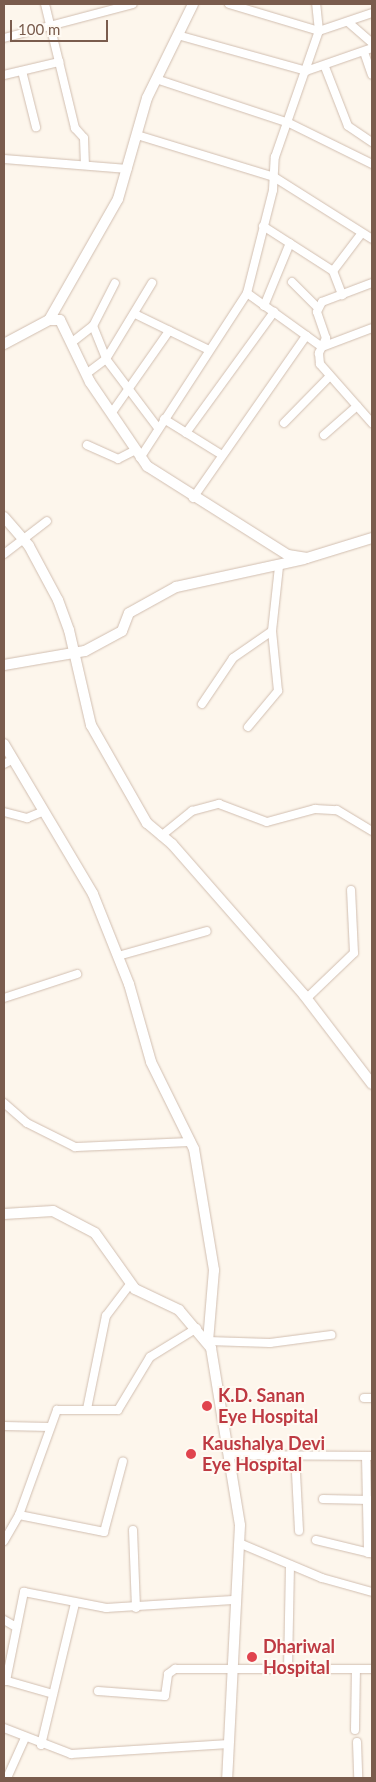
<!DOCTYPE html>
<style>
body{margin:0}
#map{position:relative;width:376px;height:1782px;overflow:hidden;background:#fdf6ec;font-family:Lato,sans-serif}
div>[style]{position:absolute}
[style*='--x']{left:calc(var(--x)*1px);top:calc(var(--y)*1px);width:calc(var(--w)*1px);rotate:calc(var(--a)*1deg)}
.roads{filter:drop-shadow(0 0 1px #d1beb0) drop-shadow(0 0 1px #d1beb0)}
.street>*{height:8px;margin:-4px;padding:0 4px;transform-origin:4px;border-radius:4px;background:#fff}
.secondary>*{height:10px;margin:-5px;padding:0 5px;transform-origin:5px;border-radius:5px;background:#fff}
.dots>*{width:14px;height:14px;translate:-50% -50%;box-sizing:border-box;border:2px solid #fffaf3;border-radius:50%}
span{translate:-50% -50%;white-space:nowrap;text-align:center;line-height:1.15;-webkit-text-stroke:4px #fffaf3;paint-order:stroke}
.health-label{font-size:18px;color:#be3a42;font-weight:700}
.left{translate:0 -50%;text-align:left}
.frame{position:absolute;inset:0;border:5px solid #7a5c4d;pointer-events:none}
.scale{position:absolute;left:10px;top:20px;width:98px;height:22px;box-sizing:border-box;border:2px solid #7a5c4d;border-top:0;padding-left:6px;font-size:15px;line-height:18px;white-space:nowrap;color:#7a5c4d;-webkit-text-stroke:4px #fffaf3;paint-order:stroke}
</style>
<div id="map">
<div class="roads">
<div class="street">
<div style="--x:45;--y:4;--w:128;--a:76.4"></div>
<div style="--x:75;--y:128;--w:13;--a:48"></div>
<div style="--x:84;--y:138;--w:27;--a:88"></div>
<div style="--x:229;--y:4;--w:94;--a:16.7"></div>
<div style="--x:319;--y:31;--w:27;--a:-96"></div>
<div style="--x:348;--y:22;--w:32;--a:41"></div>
<div style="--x:181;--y:36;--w:130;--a:15.6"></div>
<div style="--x:306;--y:71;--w:70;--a:-19.2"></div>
<div style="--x:4;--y:38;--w:133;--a:-14.8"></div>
<div style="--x:364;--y:52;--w:24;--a:71"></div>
<div style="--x:325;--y:67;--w:63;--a:68.7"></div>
<div style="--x:348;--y:126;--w:29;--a:34"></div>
<div style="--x:22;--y:71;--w:58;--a:76"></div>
<div style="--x:4;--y:75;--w:57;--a:-13.3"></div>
<div style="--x:156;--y:79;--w:140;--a:18.3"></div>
<div style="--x:289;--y:123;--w:93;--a:26.3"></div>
<div style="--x:137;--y:135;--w:143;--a:17"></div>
<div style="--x:274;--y:177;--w:116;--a:32.3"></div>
<div style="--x:4;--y:159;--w:124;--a:4.6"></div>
<div style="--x:263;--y:226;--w:83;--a:32.7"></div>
<div style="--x:333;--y:271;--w:26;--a:69"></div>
<div style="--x:333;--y:271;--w:46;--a:-52.9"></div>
<div style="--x:292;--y:282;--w:35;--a:45"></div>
<div style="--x:372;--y:283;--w:53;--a:159.2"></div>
<div style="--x:322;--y:302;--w:11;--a:117"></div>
<div style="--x:317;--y:312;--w:28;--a:71"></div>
<div style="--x:326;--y:338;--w:17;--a:115"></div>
<div style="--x:319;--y:353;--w:11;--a:85"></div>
<div style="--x:320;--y:364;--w:79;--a:48.6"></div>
<div style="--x:247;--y:293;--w:92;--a:35.8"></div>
<div style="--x:322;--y:347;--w:53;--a:-20.8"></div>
<div style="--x:264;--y:306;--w:68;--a:-67.6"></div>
<div style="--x:135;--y:314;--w:82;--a:25.9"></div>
<div style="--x:93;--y:326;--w:35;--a:68"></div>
<div style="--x:106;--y:359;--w:86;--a:53"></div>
<div style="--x:71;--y:343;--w:28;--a:-38"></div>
<div style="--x:93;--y:326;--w:48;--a:-62.9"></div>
<div style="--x:86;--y:374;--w:25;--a:-37"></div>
<div style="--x:106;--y:359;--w:89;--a:-58.8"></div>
<div style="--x:113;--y:411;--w:98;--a:-55"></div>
<div style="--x:164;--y:419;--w:68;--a:31.8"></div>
<div style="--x:284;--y:423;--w:64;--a:-45.6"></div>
<div style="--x:186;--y:433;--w:150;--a:-54"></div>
<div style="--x:324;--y:435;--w:44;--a:-41.3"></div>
<div style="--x:87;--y:445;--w:34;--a:24"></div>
<div style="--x:118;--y:459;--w:20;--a:-27"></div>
<div style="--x:140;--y:458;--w:197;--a:-57"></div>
<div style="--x:247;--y:293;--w:106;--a:-75.8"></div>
<div style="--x:273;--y:190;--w:33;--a:-87"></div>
<div style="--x:275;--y:157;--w:133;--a:-70.8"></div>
<div style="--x:319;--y:31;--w:56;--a:-18.8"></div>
<div style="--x:193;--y:498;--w:198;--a:-55.1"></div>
<div style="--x:4;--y:554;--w:54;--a:-37.5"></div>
<div style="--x:202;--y:704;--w:55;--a:-56"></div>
<div style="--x:233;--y:658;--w:47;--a:-34.7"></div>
<div style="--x:248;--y:727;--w:47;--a:-50.2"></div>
<div style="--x:278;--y:691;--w:60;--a:-95.7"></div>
<div style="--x:272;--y:631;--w:64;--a:-83.8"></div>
<div style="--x:4;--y:764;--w:10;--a:-29"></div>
<div style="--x:4;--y:812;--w:24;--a:15"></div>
<div style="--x:27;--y:818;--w:18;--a:-22"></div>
<div style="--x:161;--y:836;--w:40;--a:-39"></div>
<div style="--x:192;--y:811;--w:28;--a:-15"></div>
<div style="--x:219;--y:804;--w:51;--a:20.6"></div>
<div style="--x:267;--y:822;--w:50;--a:-15.2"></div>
<div style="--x:315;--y:809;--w:22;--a:3"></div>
<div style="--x:337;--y:810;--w:41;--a:31"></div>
<div style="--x:118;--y:956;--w:92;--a:-15.7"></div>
<div style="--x:4;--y:998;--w:77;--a:-18.2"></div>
<div style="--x:307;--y:998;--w:65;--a:-43.8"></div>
<div style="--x:354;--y:953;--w:63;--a:-92.7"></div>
<div style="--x:4;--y:1103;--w:30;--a:41"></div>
<div style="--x:27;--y:1123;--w:54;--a:26.6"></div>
<div style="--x:75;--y:1147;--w:116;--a:-2.5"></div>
<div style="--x:208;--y:1341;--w:62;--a:1.8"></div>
<div style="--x:270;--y:1343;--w:62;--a:-7.5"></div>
<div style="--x:364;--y:1398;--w:8;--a:0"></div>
<div style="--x:87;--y:1409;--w:95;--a:-78.5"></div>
<div style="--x:106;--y:1316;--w:41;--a:-52.9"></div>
<div style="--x:4;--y:1426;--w:46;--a:1.2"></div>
<div style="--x:295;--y:1454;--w:77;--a:87"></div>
<div style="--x:228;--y:1455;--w:144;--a:0.4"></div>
<div style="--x:366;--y:1456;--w:97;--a:88.8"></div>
<div style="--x:323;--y:1499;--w:46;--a:1.2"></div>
<div style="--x:19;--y:1515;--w:87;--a:11.3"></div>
<div style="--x:104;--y:1532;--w:73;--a:-75"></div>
<div style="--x:133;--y:1530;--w:78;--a:87.8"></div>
<div style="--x:316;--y:1540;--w:56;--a:13.5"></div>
<div style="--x:4;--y:1541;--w:30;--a:-60"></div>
<div style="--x:19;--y:1515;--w:112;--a:-70.1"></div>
<div style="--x:57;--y:1410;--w:61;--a:0"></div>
<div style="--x:118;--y:1410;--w:62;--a:-58.9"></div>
<div style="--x:150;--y:1357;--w:55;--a:-31.7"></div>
<div style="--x:239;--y:1543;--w:90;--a:22.9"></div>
<div style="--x:322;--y:1578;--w:52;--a:15.6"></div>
<div style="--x:4;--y:1620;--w:14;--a:30"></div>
<div style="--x:288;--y:1669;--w:104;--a:-88.9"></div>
<div style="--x:4;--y:1680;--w:51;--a:15.9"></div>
<div style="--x:6;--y:1681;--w:91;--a:-78.6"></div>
<div style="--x:24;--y:1592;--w:84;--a:11"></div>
<div style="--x:106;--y:1608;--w:127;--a:-3.6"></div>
<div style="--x:98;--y:1691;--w:67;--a:4.3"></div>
<div style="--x:165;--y:1696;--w:22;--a:-82"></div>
<div style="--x:168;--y:1674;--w:9;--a:-36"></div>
<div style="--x:175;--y:1669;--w:197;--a:0"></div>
<div style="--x:4;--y:1728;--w:72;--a:21.2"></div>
<div style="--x:71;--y:1754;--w:158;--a:-3.6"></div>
<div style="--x:355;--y:1730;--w:61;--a:-89.1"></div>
<div style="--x:357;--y:1742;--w:36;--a:88"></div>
<div style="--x:41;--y:1745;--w:146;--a:-76.5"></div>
<div style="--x:7;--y:1778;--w:44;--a:-65.8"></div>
</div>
<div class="secondary">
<div style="--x:49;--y:320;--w:139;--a:-60.3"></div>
<div style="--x:118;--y:199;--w:105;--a:-74"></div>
<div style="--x:147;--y:98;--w:105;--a:-63.9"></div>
<div style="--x:4;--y:344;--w:51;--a:-28.1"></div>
<div style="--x:49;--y:320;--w:11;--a:0"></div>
<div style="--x:60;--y:320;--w:69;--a:64.2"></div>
<div style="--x:90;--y:382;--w:102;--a:55.8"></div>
<div style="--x:147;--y:466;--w:167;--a:32.3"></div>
<div style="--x:288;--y:555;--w:19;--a:9"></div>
<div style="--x:307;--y:558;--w:68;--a:-17.1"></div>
<div style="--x:4;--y:517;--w:38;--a:49"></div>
<div style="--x:29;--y:546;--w:61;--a:61.8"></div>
<div style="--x:58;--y:600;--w:32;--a:70"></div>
<div style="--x:69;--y:630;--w:98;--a:77"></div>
<div style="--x:91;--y:725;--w:113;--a:60.3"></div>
<div style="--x:147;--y:823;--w:33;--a:40"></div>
<div style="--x:172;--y:844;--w:201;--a:48.8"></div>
<div style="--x:304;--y:995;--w:112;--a:52.6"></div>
<div style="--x:4;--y:665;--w:82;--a:-9.8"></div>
<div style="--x:85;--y:651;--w:42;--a:-28.4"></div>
<div style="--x:122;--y:631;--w:19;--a:-69"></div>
<div style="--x:129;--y:613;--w:54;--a:-29"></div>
<div style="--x:176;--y:587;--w:131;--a:-12.3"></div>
<div style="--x:4;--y:744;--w:174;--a:59.3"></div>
<div style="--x:93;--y:894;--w:97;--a:68.2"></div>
<div style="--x:129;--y:984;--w:81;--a:74.2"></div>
<div style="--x:151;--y:1062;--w:97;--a:63.7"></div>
<div style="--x:194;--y:1149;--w:123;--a:80.6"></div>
<div style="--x:214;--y:1270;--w:71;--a:94.8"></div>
<div style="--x:4;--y:1214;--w:49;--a:-3.5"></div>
<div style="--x:53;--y:1211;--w:47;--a:27.6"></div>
<div style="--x:95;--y:1233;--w:69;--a:54.5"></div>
<div style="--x:135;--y:1289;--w:49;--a:25.5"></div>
<div style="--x:179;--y:1310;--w:50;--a:49.9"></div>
<div style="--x:211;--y:1348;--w:179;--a:80.7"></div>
<div style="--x:240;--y:1525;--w:253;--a:92.9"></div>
</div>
</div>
<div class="dots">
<div style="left:207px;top:1406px;background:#e0444e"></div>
<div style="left:191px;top:1454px;background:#e0444e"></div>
<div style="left:252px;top:1657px;background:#e0444e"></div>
</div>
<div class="health-label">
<span class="left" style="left:218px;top:1406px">K.D. Sanan<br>Eye Hospital</span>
<span class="left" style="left:202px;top:1454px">Kaushalya Devi<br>Eye Hospital</span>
<span class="left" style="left:263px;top:1657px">Dhariwal<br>Hospital</span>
</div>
<div class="frame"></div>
<div class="scale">100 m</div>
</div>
